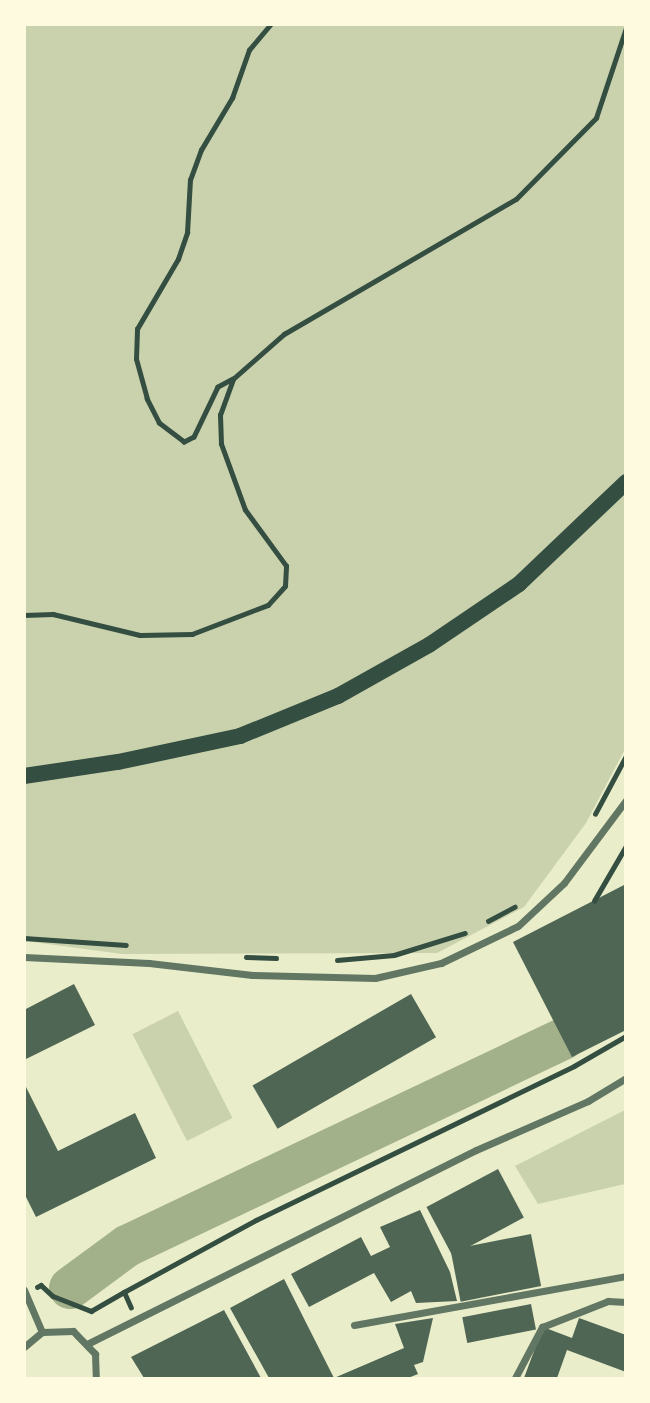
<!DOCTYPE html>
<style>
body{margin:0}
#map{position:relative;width:650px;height:1403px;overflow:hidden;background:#e9edc9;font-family:Ubuntu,sans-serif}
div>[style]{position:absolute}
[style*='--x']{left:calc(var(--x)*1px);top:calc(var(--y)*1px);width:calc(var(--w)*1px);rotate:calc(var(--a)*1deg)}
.green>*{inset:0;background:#cad2ad;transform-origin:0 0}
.river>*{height:42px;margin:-21px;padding:0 21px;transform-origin:21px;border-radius:21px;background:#a3b18a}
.building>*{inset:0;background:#4f6655;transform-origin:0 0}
.path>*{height:4.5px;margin:-2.25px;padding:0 2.25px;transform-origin:2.25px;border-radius:2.25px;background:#344e41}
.minor>*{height:7px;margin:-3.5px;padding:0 3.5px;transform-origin:3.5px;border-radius:3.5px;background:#617663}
.primary>*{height:16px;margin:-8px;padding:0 8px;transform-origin:8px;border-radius:8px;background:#344e41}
span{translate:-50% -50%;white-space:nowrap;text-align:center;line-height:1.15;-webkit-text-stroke:5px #fefae0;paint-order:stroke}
.frame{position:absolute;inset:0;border:26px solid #fefae0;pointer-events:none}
</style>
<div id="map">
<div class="green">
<div style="clip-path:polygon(25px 25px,625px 25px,625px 749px,586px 823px,524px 907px,437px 953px,122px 954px,25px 941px)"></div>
<div style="left:178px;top:1011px;width:120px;height:51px;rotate:63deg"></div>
<div style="clip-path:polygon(625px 1110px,625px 1184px,538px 1204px,515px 1166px)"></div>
</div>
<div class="river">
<div style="--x:70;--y:1288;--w:71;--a:-36.4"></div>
<div style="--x:127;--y:1246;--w:483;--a:-25.4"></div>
</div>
<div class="building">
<div style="clip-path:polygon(626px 884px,626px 1030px,572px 1057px,513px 942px)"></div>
<div style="clip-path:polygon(74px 984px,95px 1025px,24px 1060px,24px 1010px)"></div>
<div style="left:411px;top:994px;width:50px;height:183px;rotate:60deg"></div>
<div style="clip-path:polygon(24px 1083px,58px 1151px,135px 1113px,156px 1158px,36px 1217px,24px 1193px)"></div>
<div style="left:498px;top:1169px;width:55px;height:81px;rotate:62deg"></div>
<div style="clip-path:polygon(420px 1210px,450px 1272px,457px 1301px,416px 1303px,411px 1291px,391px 1302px,374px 1273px,309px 1307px,291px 1274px,361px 1237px,371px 1256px,390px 1247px,380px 1227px)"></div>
<div style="left:531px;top:1234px;width:53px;height:82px;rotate:79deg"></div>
<div style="clip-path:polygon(284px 1279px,334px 1378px,404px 1348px,395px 1324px,433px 1318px,423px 1362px,414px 1365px,418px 1374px,408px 1378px,269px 1378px,230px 1308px)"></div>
<div style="left:531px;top:1304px;width:26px;height:70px;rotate:79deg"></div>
<div style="clip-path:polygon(224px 1310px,261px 1378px,144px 1378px,131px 1357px)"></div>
<div style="clip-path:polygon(579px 1318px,626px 1335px,626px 1372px,567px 1350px,557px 1378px,524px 1378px,543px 1327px,572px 1338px)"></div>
</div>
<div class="path">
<div style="--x:233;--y:379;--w:17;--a:152"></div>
<div style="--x:218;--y:387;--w:55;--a:115.6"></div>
<div style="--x:194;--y:437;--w:11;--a:153"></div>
<div style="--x:184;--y:442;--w:31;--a:-143"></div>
<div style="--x:159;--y:423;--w:27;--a:-117"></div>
<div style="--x:147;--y:399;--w:41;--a:-105.4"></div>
<div style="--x:136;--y:359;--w:30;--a:-88"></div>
<div style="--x:137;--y:329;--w:81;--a:-59.6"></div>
<div style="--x:178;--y:259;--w:28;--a:-71"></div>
<div style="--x:187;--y:233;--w:53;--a:-86.8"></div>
<div style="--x:190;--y:180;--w:32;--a:-70"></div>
<div style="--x:201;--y:150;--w:61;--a:-59.2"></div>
<div style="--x:232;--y:98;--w:51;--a:-70.5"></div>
<div style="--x:249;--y:50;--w:34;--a:-50"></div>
<div style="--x:24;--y:615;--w:29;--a:-2"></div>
<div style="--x:53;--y:614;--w:89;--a:13.6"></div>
<div style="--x:140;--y:635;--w:52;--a:-1.1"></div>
<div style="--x:192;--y:634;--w:81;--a:-20.9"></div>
<div style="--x:268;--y:605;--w:25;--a:-48"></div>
<div style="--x:285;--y:586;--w:20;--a:-87"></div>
<div style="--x:286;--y:566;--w:69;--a:-126.2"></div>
<div style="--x:245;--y:510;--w:70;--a:-110"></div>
<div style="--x:221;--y:444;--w:29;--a:-92"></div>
<div style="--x:220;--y:415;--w:38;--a:-70"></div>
<div style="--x:233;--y:379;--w:68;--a:-41.4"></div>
<div style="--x:284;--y:334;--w:268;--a:-30.2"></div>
<div style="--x:516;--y:199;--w:114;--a:-45.4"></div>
<div style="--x:596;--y:118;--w:95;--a:-71.6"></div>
<div style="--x:595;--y:814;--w:66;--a:-61.9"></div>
<div style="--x:594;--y:901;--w:64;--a:-59.8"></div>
<div style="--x:488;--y:921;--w:30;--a:-28"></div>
<div style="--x:24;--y:938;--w:102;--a:3.9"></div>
<div style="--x:246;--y:957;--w:30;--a:2"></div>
<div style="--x:337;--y:960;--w:57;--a:-5"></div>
<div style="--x:394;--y:955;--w:74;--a:-17.2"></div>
<div style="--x:37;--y:1287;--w:4;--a:-27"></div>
<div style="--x:41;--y:1285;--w:16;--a:43"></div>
<div style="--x:53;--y:1296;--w:41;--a:21.5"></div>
<div style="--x:91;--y:1311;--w:38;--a:-30"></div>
<div style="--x:131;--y:1308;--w:17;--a:-114"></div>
<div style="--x:124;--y:1292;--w:150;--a:-28.6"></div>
<div style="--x:256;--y:1220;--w:353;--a:-25.8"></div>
<div style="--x:574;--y:1066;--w:60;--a:-30"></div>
</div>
<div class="minor">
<div style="--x:24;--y:957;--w:125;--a:2.7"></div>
<div style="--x:149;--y:963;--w:104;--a:6.6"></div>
<div style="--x:252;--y:975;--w:123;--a:1.4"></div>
<div style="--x:375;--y:978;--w:68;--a:-12.8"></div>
<div style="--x:441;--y:963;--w:85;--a:-25.7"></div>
<div style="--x:518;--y:926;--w:63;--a:-43.1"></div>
<div style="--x:564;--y:883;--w:104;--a:-53.2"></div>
<div style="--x:24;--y:1290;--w:46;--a:66.8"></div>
<div style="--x:354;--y:1325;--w:276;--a:-10.2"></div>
<div style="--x:89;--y:1343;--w:432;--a:-26.5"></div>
<div style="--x:476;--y:1150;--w:122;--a:-23.6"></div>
<div style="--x:588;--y:1101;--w:44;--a:-31.2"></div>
<div style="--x:24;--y:1347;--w:23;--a:-40"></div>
<div style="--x:42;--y:1332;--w:31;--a:-2"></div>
<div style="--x:73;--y:1331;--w:32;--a:46"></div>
<div style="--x:95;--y:1354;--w:24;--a:88"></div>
<div style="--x:515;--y:1378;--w:58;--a:-62.1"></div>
<div style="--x:542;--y:1327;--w:71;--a:-21.5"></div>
<div style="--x:608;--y:1301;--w:18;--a:3"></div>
</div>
<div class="primary">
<div style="--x:24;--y:776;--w:95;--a:-8.5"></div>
<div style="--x:118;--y:762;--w:125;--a:-12"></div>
<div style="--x:240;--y:736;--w:106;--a:-22.2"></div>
<div style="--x:338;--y:696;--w:104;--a:-29.3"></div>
<div style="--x:429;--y:645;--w:109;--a:-34.1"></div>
<div style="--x:519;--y:584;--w:148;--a:-43.6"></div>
</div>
<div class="frame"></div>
</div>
